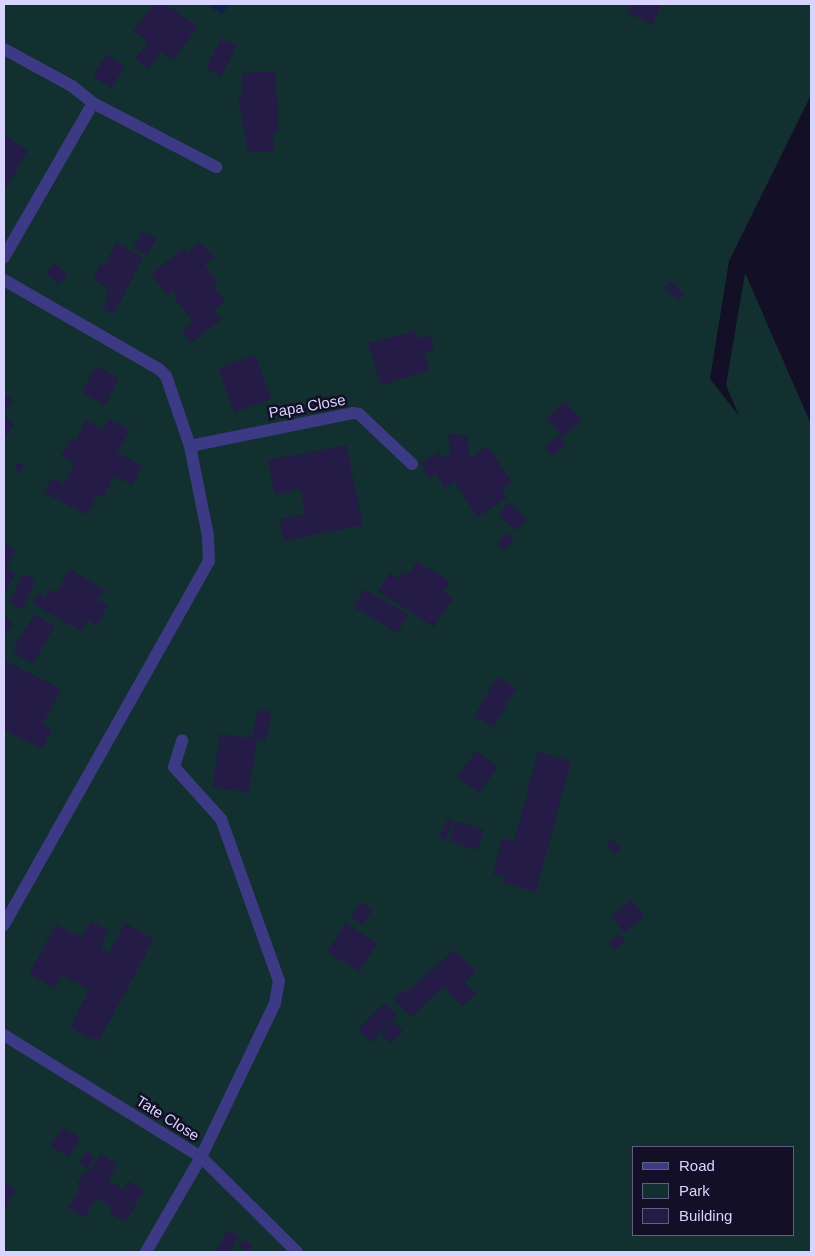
<!DOCTYPE html>
<style>
body{margin:0}
#map{position:relative;width:815px;height:1256px;overflow:hidden;background:#130f26;font-family:Helvetica,sans-serif}
div>[style]{position:absolute}
[style*='--x']{left:calc(var(--x)*1px);top:calc(var(--y)*1px);width:calc(var(--w)*1px);rotate:calc(var(--a)*1deg)}
.green>*{inset:0;background:#12302f}
.water>*{inset:0;background:#0c2248}
.building>*{inset:0;background:#241b47;transform-origin:0 0}
.round{border-radius:50%}
.minor>*{height:12px;margin:-6px;padding:0 6px;transform-origin:6px;border-radius:6px;background:#3d3a85}
span{translate:-50% -50%;white-space:nowrap;text-align:center;line-height:1.15;-webkit-text-stroke:5px #130f26;paint-order:stroke}
.street-label{font-size:15px;color:#d9d4ff}
.frame{position:absolute;inset:0;border:5px solid #d9d4ff;pointer-events:none}
.legend{position:absolute;left:632px;top:1146px;width:162px;height:90px;box-sizing:border-box;background:#130f26;border:1px solid #625e7d;margin:0;padding:6px 9px;list-style:none;font-size:15px;color:#d9d4ff}
.legend li{display:flex;align-items:center;gap:10px;height:25px}
.legend b{width:25px;border:1px solid #625e7d}
</style>
<div id="map">
<div class="green">
<div style="clip-path:polygon(evenodd,4px 4px,811px 4px,811px 95px,729px 261px,710px 379px,739px 416px,726px 385px,745px 273px,811px 424px,811px 1252px,4px 1252px,4px 4px,634px 1147px,794px 1147px,794px 1235px,634px 1235px,634px 1147px)"></div>
</div>
<div class="water">
<div style="clip-path:polygon(206px 4px,229px 4px,222px 14px)"></div>
</div>
<div class="building">
<div style="clip-path:polygon(154px 4px,166px 4px,198px 27px,173px 60px,161px 52px,148px 69px,135px 59px,148px 42px,133px 31px)"></div>
<div style="clip-path:polygon(632px 4px,656px 4px,661px 6px,652px 25px,628px 13px)"></div>
<div style="left:222px;top:38px;width:17px;height:34px;rotate:28deg"></div>
<div style="left:106px;top:55px;width:22px;height:25px;rotate:32deg"></div>
<div style="clip-path:polygon(275px 71px,279px 131px,273px 131px,274px 151px,248px 152px,238px 96px,243px 95px,242px 73px)"></div>
<div style="clip-path:polygon(4px 136px,28px 150px,4px 192px)"></div>
<div style="left:142px;top:231px;width:16px;height:19px;rotate:27deg"></div>
<div style="clip-path:polygon(200px 242px,214px 258px,204px 265px,218px 282px,213px 286px,225px 301px,214px 310px,222px 319px,191px 343px,182px 331px,193px 322px,175px 299px,178px 297px,172px 290px,167px 295px,151px 274px,184px 248px,187px 252px)"></div>
<div style="clip-path:polygon(116px 243px,143px 257px,114px 314px,104px 309px,108px 289px,93px 278px,101px 263px,104px 266px)"></div>
<div style="left:54px;top:263px;width:18px;height:13px;rotate:41deg"></div>
<div style="left:671px;top:281px;width:18px;height:9px;rotate:45deg"></div>
<div style="clip-path:polygon(416px 331px,418px 339px,430px 335px,434px 350px,424px 353px,430px 370px,381px 385px,368px 343px)"></div>
<div style="left:255px;top:355px;width:47px;height:39px;rotate:70deg"></div>
<div style="left:96px;top:366px;width:26px;height:30px;rotate:28deg"></div>
<div style="clip-path:polygon(4px 394px,13px 400px,4px 415px)"></div>
<div style="left:565px;top:402px;width:25px;height:25px;rotate:48deg"></div>
<div style="clip-path:polygon(4px 417px,14px 424px,4px 440px)"></div>
<div style="clip-path:polygon(109px 419px,130px 430px,117px 453px,142px 466px,132px 485px,114px 476px,104px 496px,98px 494px,87px 515px,44px 493px,52px 478px,64px 484px,75px 463px,61px 456px,71px 438px,76px 440px,86px 420px,103px 430px)"></div>
<div style="clip-path:polygon(448px 434px,468px 435px,469px 459px,488px 446px,512px 483px,502px 489px,507px 498px,477px 517px,455px 482px,445px 488px,436px 474px,429px 478px,420px 463px,439px 452px,443px 458px,450px 454px)"></div>
<div style="left:558px;top:435px;width:12px;height:18px;rotate:48deg"></div>
<div style="clip-path:polygon(346px 445px,363px 525px,284px 541px,280px 519px,305px 514px,300px 489px,275px 495px,268px 460px)"></div>
<div class="round" style="left:15px;top:463px;width:8px;height:8px"></div>
<div style="left:509px;top:503px;width:24px;height:16px;rotate:42deg"></div>
<div style="left:506px;top:533px;width:10px;height:14px;rotate:37deg"></div>
<div style="clip-path:polygon(4px 544px,16px 550px,6px 569px,15px 574px,4px 594px)"></div>
<div style="clip-path:polygon(417px 561px,450px 582px,444px 592px,453px 599px,434px 627px,378px 591px,390px 573px,398px 578px,402px 572px,408px 575px)"></div>
<div style="clip-path:polygon(70px 569px,104px 589px,98px 600px,108px 605px,97px 626px,88px 620px,81px 631px,33px 604px,39px 593px,45px 597px,49px 589px,56px 593px)"></div>
<div style="left:23px;top:574px;width:14px;height:32px;rotate:25deg"></div>
<div style="left:364px;top:589px;width:51px;height:21px;rotate:30deg"></div>
<div style="left:34px;top:614px;width:24px;height:44px;rotate:30deg"></div>
<div style="clip-path:polygon(4px 617px,13px 623px,4px 639px)"></div>
<div style="clip-path:polygon(4px 660px,61px 689px,43px 724px,52px 729px,42px 749px,4px 730px)"></div>
<div style="left:497px;top:677px;width:22px;height:45px;rotate:30deg"></div>
<div style="left:258px;top:709px;width:14px;height:30px;rotate:12deg"></div>
<div style="left:220px;top:734px;width:37px;height:54px;rotate:8deg"></div>
<div style="left:476px;top:751px;width:27px;height:32px;rotate:36deg"></div>
<div style="clip-path:polygon(538px 752px,571px 761px,536px 892px,504px 883px,505px 877px,493px 874px,502px 838px,514px 841px)"></div>
<div style="left:448px;top:819px;width:7px;height:20px;rotate:27deg"></div>
<div style="left:456px;top:821px;width:29px;height:21px;rotate:18deg"></div>
<div style="left:612px;top:839px;width:13px;height:8px;rotate:45deg"></div>
<div style="left:631px;top:900px;width:21px;height:26px;rotate:51deg"></div>
<div style="left:361px;top:902px;width:14px;height:18px;rotate:34deg"></div>
<div style="clip-path:polygon(91px 921px,109px 931px,100px 948px,109px 953px,125px 923px,154px 939px,98px 1042px,70px 1027px,89px 990px,62px 975px,55px 988px,29px 974px,56px 924px,81px 938px)"></div>
<div style="left:345px;top:923px;width:38px;height:34px;rotate:32deg"></div>
<div style="left:619px;top:934px;width:9px;height:14px;rotate:49deg"></div>
<div style="clip-path:polygon(454px 950px,476px 971px,465px 982px,451px 968px,476px 994px,462px 1006px,443px 987px,411px 1017px,393px 999px,402px 990px,405px 993px)"></div>
<div style="left:385px;top:1003px;width:18px;height:38px;rotate:45deg"></div>
<div style="left:394px;top:1022px;width:13px;height:17px;rotate:45deg"></div>
<div style="left:62px;top:1127px;width:21px;height:22px;rotate:31deg"></div>
<div style="left:87px;top:1151px;width:10px;height:14px;rotate:37deg"></div>
<div style="clip-path:polygon(100px 1154px,117px 1164px,108px 1181px,124px 1189px,128px 1181px,144px 1190px,126px 1222px,109px 1213px,112px 1207px,96px 1198px,84px 1218px,68px 1208px,80px 1188px,76px 1186px,85px 1170px,89px 1172px)"></div>
<div style="clip-path:polygon(4px 1182px,16px 1189px,4px 1209px)"></div>
<div style="clip-path:polygon(228px 1230px,239px 1236px,230px 1252px,215px 1252px)"></div>
<div style="clip-path:polygon(242px 1240px,252px 1244px,249px 1252px,239px 1247px)"></div>
</div>
<div class="minor">
<div style="--x:4;--y:49;--w:77;--a:28.6"></div>
<div style="--x:72;--y:86;--w:27;--a:39"></div>
<div style="--x:93;--y:103;--w:178;--a:120"></div>
<div style="--x:93;--y:103;--w:139;--a:27.5"></div>
<div style="--x:4;--y:280;--w:179;--a:29.9"></div>
<div style="--x:159;--y:369;--w:10;--a:45"></div>
<div style="--x:166;--y:376;--w:74;--a:71.1"></div>
<div style="--x:190;--y:446;--w:92;--a:78.7"></div>
<div style="--x:208;--y:536;--w:25;--a:88"></div>
<div style="--x:209;--y:561;--w:418;--a:119.4"></div>
<div style="--x:190;--y:446;--w:166;--a:-11.4"></div>
<div style="--x:353;--y:413;--w:6;--a:9"></div>
<div style="--x:359;--y:414;--w:73;--a:43.3"></div>
<div style="--x:4;--y:1035;--w:232;--a:31.8"></div>
<div style="--x:201;--y:1157;--w:135;--a:44.7"></div>
<div style="--x:146;--y:1252;--w:110;--a:-59.9"></div>
<div style="--x:201;--y:1157;--w:171;--a:-64.3"></div>
<div style="--x:275;--y:1003;--w:22;--a:-80"></div>
<div style="--x:279;--y:981;--w:172;--a:-109.7"></div>
<div style="--x:221;--y:819;--w:70;--a:-132.1"></div>
<div style="--x:174;--y:767;--w:28;--a:-73"></div>
</div>
<div class="street-label">
<span style="left:307px;top:406px;rotate:-10deg">Papa Close</span>
<span style="left:168px;top:1118px;rotate:32deg">Tate Close</span>
</div>
<div class="frame"></div>
<ul class="legend">
<li><b style="height:6px;background:#3d3a85"></b>Road</li>
<li><b style="height:14px;background:#12302f"></b>Park</li>
<li><b style="height:14px;background:#241b47"></b>Building</li>
</ul>
</div>
